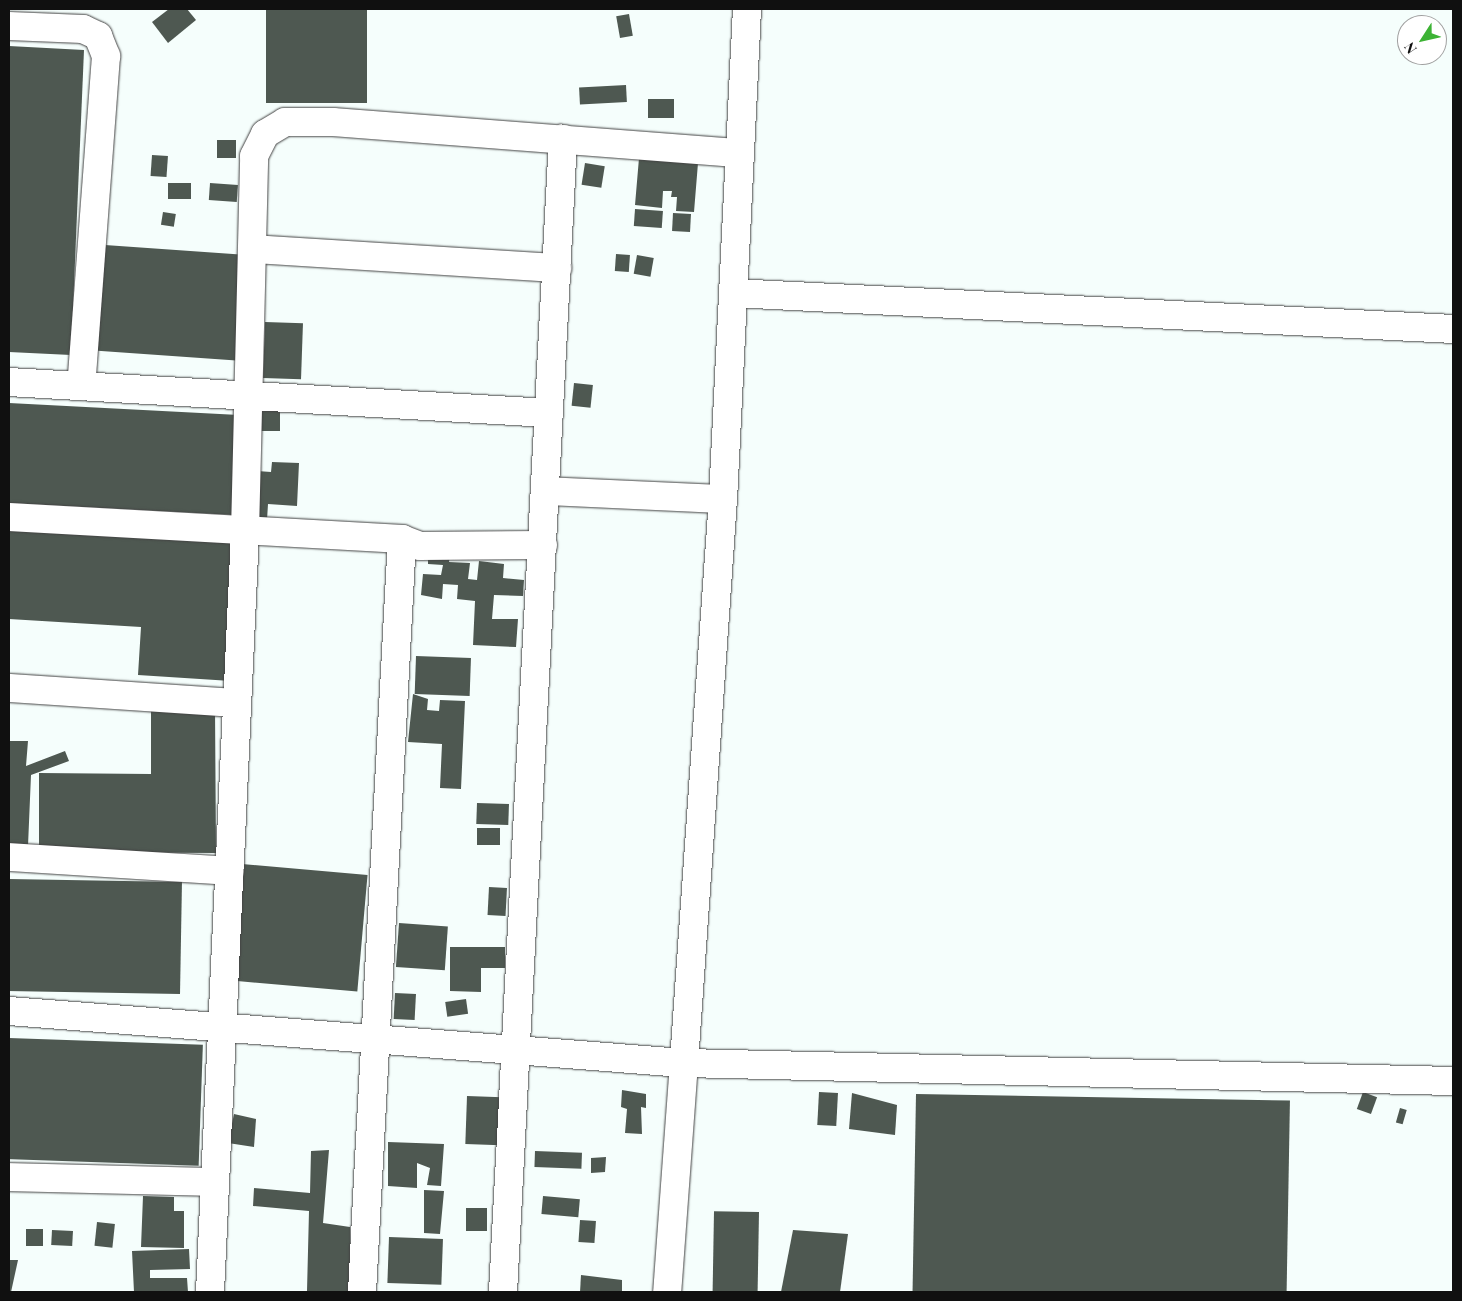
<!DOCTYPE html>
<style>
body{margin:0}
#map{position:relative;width:1462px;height:1301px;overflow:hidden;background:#f5fefc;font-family:"Playfair Display",serif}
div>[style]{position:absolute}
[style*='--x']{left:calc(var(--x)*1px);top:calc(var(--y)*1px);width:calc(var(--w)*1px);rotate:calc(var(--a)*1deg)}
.building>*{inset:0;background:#4e5851;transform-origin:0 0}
.roads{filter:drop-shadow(0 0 1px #434343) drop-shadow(0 0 1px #434343)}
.minor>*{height:28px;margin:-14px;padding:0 14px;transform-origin:14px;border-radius:14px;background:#fff}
span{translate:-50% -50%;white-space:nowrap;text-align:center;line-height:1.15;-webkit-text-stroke:5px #fff;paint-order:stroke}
.frame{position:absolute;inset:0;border:10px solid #101010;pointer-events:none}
.north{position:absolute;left:1397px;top:15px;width:50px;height:50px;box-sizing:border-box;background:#fff;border:1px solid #9f9f9f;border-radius:50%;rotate:235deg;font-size:14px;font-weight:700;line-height:20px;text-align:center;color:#101010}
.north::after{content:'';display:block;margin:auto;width:18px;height:22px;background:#3db335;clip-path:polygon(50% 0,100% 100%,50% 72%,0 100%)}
</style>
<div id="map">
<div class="building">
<div style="clip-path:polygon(169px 9px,187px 9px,196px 20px,168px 43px,152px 22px)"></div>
<div style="left:266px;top:9px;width:101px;height:94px"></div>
<div style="left:629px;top:14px;width:22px;height:13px;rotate:80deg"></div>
<div style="clip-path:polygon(9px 46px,84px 50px,71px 355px,9px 352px)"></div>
<div style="left:626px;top:85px;width:17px;height:47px;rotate:87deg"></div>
<div style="left:648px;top:99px;width:26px;height:19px"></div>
<div style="left:217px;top:140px;width:19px;height:18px"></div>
<div style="left:152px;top:155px;width:16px;height:21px;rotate:4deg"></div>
<div style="clip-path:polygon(639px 158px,698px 163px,694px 212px,676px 211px,677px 197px,671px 197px,672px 191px,663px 191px,662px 208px,635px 205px)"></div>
<div style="left:585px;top:163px;width:20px;height:22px;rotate:9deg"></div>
<div style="left:168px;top:183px;width:23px;height:16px"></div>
<div style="left:210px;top:183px;width:28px;height:17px;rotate:4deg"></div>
<div style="left:635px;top:209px;width:28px;height:17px;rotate:4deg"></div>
<div style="left:163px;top:212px;width:13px;height:13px;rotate:9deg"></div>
<div style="left:673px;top:213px;width:18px;height:18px;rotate:3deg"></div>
<div style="left:105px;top:245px;width:146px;height:106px;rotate:4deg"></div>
<div style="left:616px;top:254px;width:14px;height:17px;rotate:4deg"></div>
<div style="left:637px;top:255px;width:17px;height:19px;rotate:10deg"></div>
<div style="left:265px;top:322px;width:38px;height:56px;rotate:2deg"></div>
<div style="left:574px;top:383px;width:19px;height:23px;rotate:6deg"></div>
<div style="left:9px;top:403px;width:235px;height:100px;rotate:3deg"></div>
<div style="left:261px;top:410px;width:19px;height:21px"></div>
<div style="clip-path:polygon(272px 462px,299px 463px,297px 506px,268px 504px,267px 520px,254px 520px,257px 471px,271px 472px)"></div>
<div style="clip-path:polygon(9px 529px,238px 543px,231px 681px,138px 675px,141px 627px,9px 619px)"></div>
<div style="clip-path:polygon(428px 554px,450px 555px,449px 562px,470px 563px,468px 579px,477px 580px,479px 561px,504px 564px,503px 578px,524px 580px,523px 596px,494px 595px,492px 619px,518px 619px,516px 647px,473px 645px,475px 601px,457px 599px,458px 585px,443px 584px,442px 599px,421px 595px,423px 574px,441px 575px,443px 565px,428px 564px)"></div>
<div style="left:416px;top:656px;width:55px;height:38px;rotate:2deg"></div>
<div style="clip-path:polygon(413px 694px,428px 699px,427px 710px,439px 711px,440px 700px,465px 701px,461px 789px,440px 788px,442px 744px,408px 742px)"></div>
<div style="clip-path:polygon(151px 707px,215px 707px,216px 853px,39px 852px,39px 773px,151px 774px)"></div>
<div style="clip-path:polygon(9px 741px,28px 741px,26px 766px,65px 751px,69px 761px,31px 775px,28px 846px,9px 845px)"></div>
<div style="left:477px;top:803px;width:32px;height:21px;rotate:2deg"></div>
<div style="left:477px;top:828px;width:23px;height:17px"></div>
<div style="left:242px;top:864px;width:126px;height:117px;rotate:5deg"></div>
<div style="left:9px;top:879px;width:173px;height:112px;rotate:1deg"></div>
<div style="left:489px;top:887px;width:18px;height:28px;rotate:3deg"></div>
<div style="left:399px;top:923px;width:49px;height:44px;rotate:4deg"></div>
<div style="clip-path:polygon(450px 947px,505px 947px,505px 968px,481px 968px,481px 992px,450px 991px)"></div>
<div style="left:395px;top:993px;width:21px;height:26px;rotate:3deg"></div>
<div style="left:466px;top:999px;width:15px;height:21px;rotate:82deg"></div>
<div style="left:9px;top:1038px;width:194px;height:121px;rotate:2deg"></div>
<div style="clip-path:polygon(622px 1090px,646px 1094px,646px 1108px,641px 1107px,642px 1134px,625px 1133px,627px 1109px,621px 1107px)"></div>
<div style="left:819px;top:1092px;width:19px;height:33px;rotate:3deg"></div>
<div style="left:1363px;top:1092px;width:15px;height:18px;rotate:20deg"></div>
<div style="clip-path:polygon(852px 1093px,897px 1105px,895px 1135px,849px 1129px)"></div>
<div style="left:916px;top:1094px;width:374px;height:198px;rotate:1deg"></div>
<div style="left:467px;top:1096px;width:35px;height:48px;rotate:2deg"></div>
<div style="left:1400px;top:1108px;width:7px;height:15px;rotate:16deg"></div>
<div style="clip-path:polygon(234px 1114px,256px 1119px,254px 1147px,228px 1143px)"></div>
<div style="clip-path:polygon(388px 1142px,444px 1144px,441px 1186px,427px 1185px,430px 1168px,417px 1163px,417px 1188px,388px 1186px)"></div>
<div style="clip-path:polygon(329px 1150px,323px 1223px,350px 1227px,351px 1292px,307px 1291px,309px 1211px,253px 1206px,254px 1188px,310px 1193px,311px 1151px)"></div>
<div style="left:535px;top:1151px;width:47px;height:16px;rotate:2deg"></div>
<div style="clip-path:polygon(606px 1157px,605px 1172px,591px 1173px,591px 1158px)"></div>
<div style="clip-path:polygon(424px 1190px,444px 1191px,440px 1234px,424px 1233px)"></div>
<div style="clip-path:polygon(143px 1196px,174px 1197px,174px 1211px,184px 1211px,184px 1248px,141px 1247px)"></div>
<div style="left:543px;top:1196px;width:37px;height:18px;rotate:5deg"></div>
<div style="left:466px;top:1208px;width:21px;height:23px"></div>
<div style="left:759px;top:1212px;width:80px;height:45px;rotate:91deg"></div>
<div style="left:580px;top:1220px;width:16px;height:22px;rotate:4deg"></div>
<div style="left:97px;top:1222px;width:18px;height:24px;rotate:6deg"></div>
<div style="left:26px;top:1229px;width:17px;height:17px"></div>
<div style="left:52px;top:1230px;width:21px;height:15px;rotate:3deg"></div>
<div style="clip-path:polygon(793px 1230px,848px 1234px,840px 1292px,781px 1292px)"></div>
<div style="left:389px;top:1237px;width:54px;height:46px;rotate:2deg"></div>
<div style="clip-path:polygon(189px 1249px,190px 1269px,150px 1270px,150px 1278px,187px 1278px,188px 1292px,134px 1292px,132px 1251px)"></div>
<div style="clip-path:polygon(9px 1260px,18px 1260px,11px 1292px,9px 1292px)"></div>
<div style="clip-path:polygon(581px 1275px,622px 1280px,622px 1292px,580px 1292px)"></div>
</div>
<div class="roads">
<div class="minor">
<div style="--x:747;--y:9;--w:491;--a:92.8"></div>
<div style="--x:723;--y:499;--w:565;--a:93.96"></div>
<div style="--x:684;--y:1063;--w:769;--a:1.34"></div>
<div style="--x:9;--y:26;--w:74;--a:2.3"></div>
<div style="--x:83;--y:29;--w:17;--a:25"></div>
<div style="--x:98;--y:36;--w:22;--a:68"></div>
<div style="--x:106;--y:56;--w:331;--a:94.3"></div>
<div style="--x:253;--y:249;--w:305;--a:3.6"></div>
<div style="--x:733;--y:293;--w:721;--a:2.86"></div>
<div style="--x:9;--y:382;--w:541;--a:3.29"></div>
<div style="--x:546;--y:491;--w:177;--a:2.6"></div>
<div style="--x:9;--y:517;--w:394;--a:3.2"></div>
<div style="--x:402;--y:539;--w:19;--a:21"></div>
<div style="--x:420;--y:546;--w:123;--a:-0.5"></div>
<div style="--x:9;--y:688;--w:228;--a:3.8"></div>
<div style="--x:9;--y:857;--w:221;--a:3.6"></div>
<div style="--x:9;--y:1011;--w:677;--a:4.41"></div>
<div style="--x:684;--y:1063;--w:230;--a:94.2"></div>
<div style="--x:9;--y:1177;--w:206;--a:1.4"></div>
<div style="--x:210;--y:1292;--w:761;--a:-87.36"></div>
<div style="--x:245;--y:532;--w:376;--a:-88.6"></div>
<div style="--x:254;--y:156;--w:25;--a:-63"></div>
<div style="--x:265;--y:134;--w:23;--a:-31"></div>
<div style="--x:285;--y:122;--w:48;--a:0"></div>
<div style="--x:333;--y:122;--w:408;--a:4.4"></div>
<div style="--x:362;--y:1292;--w:754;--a:-86.96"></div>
<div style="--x:503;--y:1292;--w:1155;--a:-87.02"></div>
</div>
</div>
<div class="frame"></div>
<div class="north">N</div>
</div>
